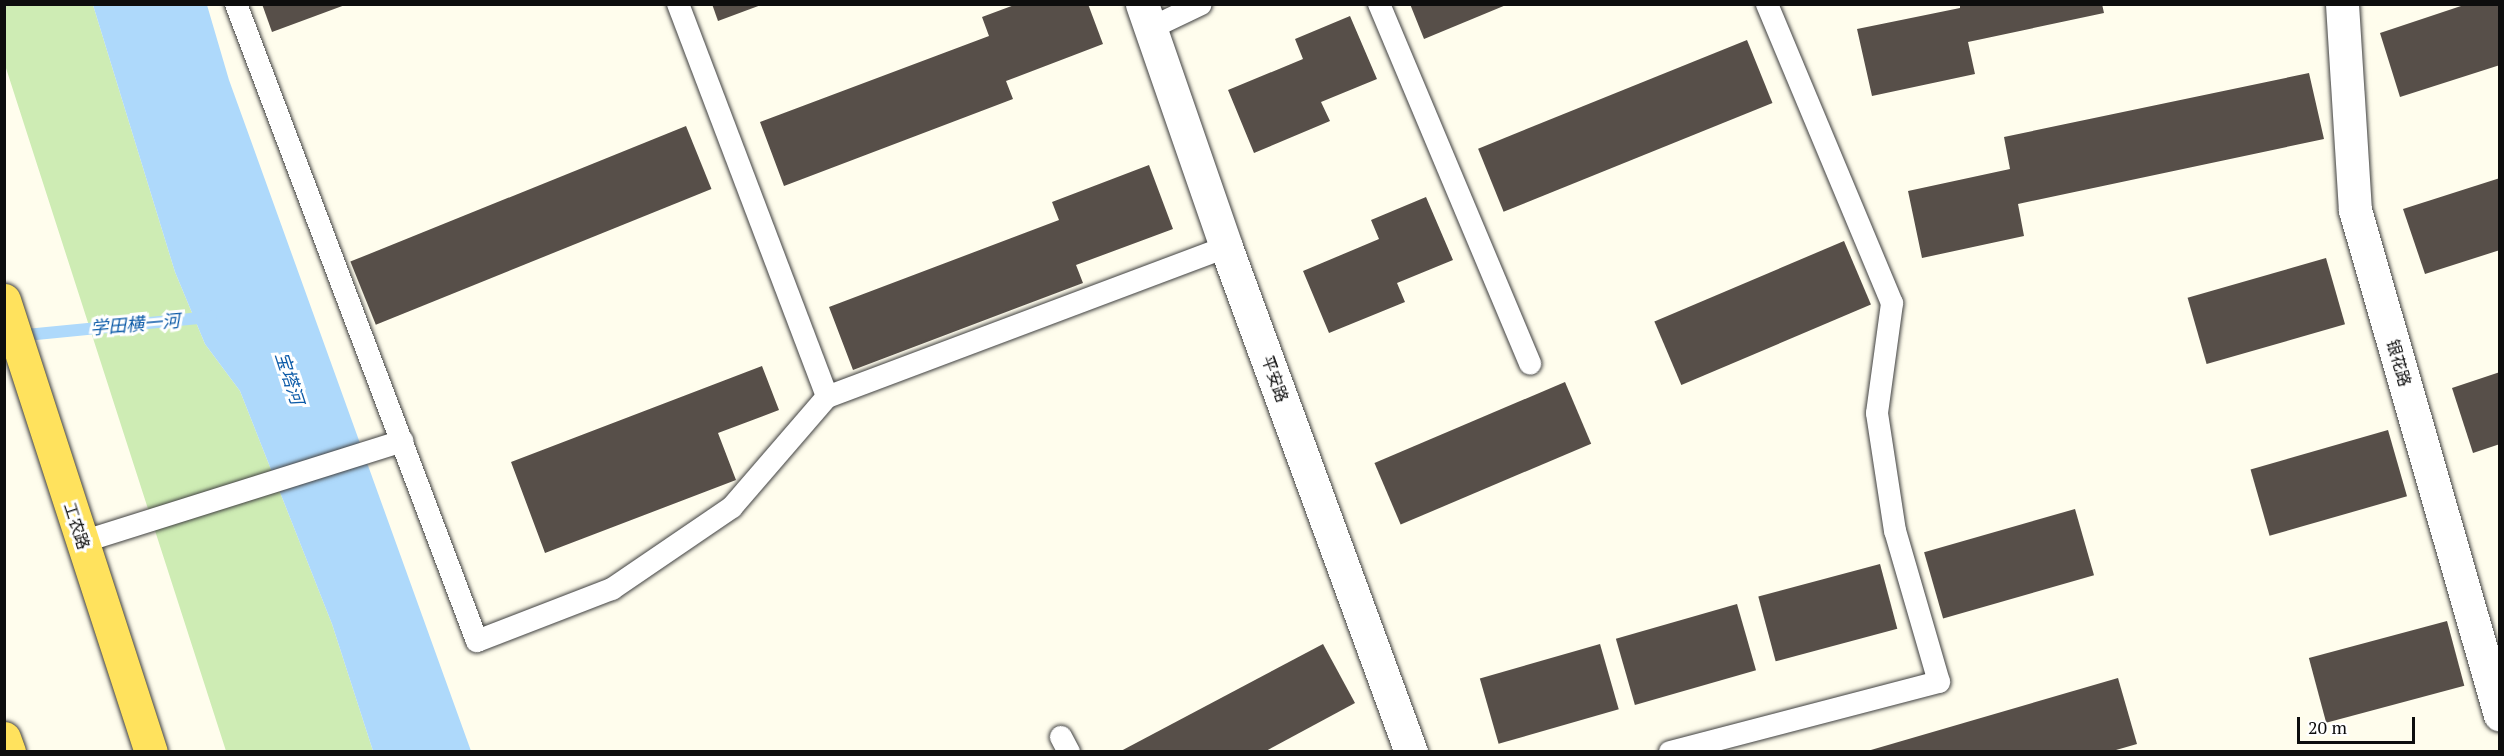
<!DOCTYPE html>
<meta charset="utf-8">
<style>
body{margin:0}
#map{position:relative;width:2504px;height:756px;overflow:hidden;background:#fffded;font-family:"PT Serif","Noto Sans SC",serif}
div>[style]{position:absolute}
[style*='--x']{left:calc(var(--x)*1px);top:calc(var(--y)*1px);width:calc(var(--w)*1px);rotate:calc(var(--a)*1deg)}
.green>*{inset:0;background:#ceecb4}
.water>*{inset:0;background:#aed9fb}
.stream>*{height:12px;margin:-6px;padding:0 6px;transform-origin:6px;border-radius:6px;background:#aed9fb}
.building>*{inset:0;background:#574f49;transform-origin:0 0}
.roads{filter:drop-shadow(0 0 2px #404040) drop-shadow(0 0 2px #404040)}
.service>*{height:22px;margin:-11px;padding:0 11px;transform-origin:11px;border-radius:11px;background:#fff}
.minor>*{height:33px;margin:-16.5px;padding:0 16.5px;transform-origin:16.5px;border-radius:16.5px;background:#fff}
.tertiary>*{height:33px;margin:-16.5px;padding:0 16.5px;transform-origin:16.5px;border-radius:16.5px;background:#fff}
.primary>*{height:33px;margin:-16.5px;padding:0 16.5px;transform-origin:16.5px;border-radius:16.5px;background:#ffe25d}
span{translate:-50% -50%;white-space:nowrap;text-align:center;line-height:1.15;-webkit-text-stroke:6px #fff;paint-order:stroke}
.street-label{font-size:16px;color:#0d0d0d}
.water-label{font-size:18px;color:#0d5ba8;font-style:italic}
.frame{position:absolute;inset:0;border:6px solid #0d0d0d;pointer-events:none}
.scale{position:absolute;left:2297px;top:717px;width:118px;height:27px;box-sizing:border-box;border:3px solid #0d0d0d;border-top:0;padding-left:8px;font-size:18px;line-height:21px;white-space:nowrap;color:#0d0d0d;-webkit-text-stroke:4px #fff;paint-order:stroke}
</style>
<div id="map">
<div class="green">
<div style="clip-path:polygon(4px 5px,93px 5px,175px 272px,205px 344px,240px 391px,332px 624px,373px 751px,226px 751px,5px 65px)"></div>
</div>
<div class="water">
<div style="clip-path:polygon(93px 5px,207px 5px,229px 80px,471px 751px,373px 751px,332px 624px,240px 391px,205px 344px,175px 272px)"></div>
</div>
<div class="stream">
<div style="--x:16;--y:336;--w:196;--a:-5.6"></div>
</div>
<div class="building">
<div style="clip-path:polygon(262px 4px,345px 4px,345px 5px,272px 32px)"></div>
<div style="clip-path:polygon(712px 4px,761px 4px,761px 5px,718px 21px)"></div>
<div style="clip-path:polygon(1017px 4px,1088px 4px,1103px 44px,1006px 81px,1013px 99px,784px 186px,760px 122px,989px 36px,982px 17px)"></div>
<div style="clip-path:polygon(1410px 4px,1506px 4px,1506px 5px,1424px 39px)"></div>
<div style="clip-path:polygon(1960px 4px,2102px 4px,2104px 13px,1968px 42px,1975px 74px,1872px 96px,1857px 29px,1960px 8px)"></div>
<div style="clip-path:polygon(2467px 4px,2500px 4px,2500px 65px,2400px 97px,2380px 33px)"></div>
<div style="clip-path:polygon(1350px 16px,1377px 79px,1321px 102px,1330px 121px,1254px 153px,1228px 90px,1303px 59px,1295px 39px)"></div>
<div style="left:1747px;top:40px;width:68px;height:290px;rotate:68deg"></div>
<div style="clip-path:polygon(2309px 73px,2324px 139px,2018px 204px,2024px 236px,1922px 258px,1908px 191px,2010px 169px,2004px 137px)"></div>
<div style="left:686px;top:126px;width:68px;height:362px;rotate:68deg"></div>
<div style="clip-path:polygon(1149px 165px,1173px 229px,1076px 265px,1083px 283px,853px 370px,829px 307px,1059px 220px,1052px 202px)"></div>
<div style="clip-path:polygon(2500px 178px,2500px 250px,2425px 274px,2403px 209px)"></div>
<div style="clip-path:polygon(1426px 197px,1453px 260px,1397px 283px,1405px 302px,1329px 333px,1303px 271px,1379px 239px,1371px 220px)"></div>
<div style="left:1844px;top:241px;width:69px;height:206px;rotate:67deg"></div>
<div style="left:2326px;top:258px;width:69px;height:144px;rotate:74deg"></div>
<div style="clip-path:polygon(762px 366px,779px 410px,718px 433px,736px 480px,545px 553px,511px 462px)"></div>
<div style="clip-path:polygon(2500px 372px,2500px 444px,2473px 453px,2452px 388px)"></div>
<div style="left:1565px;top:382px;width:67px;height:207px;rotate:67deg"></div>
<div style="left:2388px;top:430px;width:69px;height:143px;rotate:74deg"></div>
<div style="left:2075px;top:509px;width:69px;height:157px;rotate:74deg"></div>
<div style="left:1880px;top:564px;width:67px;height:126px;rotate:75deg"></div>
<div style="left:1737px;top:604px;width:69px;height:126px;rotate:74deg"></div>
<div style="left:2447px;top:621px;width:67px;height:143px;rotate:75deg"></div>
<div style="clip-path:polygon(1323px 644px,1355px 703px,1264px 752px,1119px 752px)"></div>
<div style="left:1600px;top:644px;width:68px;height:125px;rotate:74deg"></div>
<div style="clip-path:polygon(2118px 678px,2137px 744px,2109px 752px,1864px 752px)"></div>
</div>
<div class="roads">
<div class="service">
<div style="--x:236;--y:4;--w:681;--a:69.28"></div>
<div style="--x:477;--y:641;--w:145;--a:-21.1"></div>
<div style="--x:612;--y:589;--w:145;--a:-34.3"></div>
<div style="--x:732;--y:507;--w:145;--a:-49.2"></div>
<div style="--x:827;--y:397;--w:426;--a:-20.6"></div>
<div style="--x:678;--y:4;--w:420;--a:69.2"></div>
<div style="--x:1379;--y:4;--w:390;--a:67.2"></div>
<div style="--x:1151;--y:28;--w:55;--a:-25.6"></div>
<div style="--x:82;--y:542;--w:336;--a:-17.5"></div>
<div style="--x:1061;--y:737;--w:17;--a:62"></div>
<div style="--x:1670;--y:752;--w:278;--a:-14.6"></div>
<div style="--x:1939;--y:682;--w:157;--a:-106.2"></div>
<div style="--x:1895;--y:531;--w:119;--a:-98.7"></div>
<div style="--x:1877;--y:413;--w:111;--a:-82.2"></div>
<div style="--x:1892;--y:303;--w:324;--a:-112.7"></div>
</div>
<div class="minor">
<div style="--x:2342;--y:4;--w:206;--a:86.4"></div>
<div style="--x:2355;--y:210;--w:525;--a:73.98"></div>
</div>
<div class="tertiary">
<div style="--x:1142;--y:4;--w:257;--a:70.9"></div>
<div style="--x:1226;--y:247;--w:538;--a:69.88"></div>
</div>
<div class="primary">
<div style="--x:4;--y:300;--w:475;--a:72"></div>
<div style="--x:4;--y:738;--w:15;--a:70"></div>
</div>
</div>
<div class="street-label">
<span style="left:2399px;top:363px;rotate:74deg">银花路</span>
<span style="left:1275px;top:379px;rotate:70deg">平安路</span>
<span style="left:77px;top:526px;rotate:72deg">工农路</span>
</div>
<div class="water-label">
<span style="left:135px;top:324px;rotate:-5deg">学田横一河</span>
<span style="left:290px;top:378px;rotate:72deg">宝塔河</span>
</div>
<div class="frame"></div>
<div class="scale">20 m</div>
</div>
